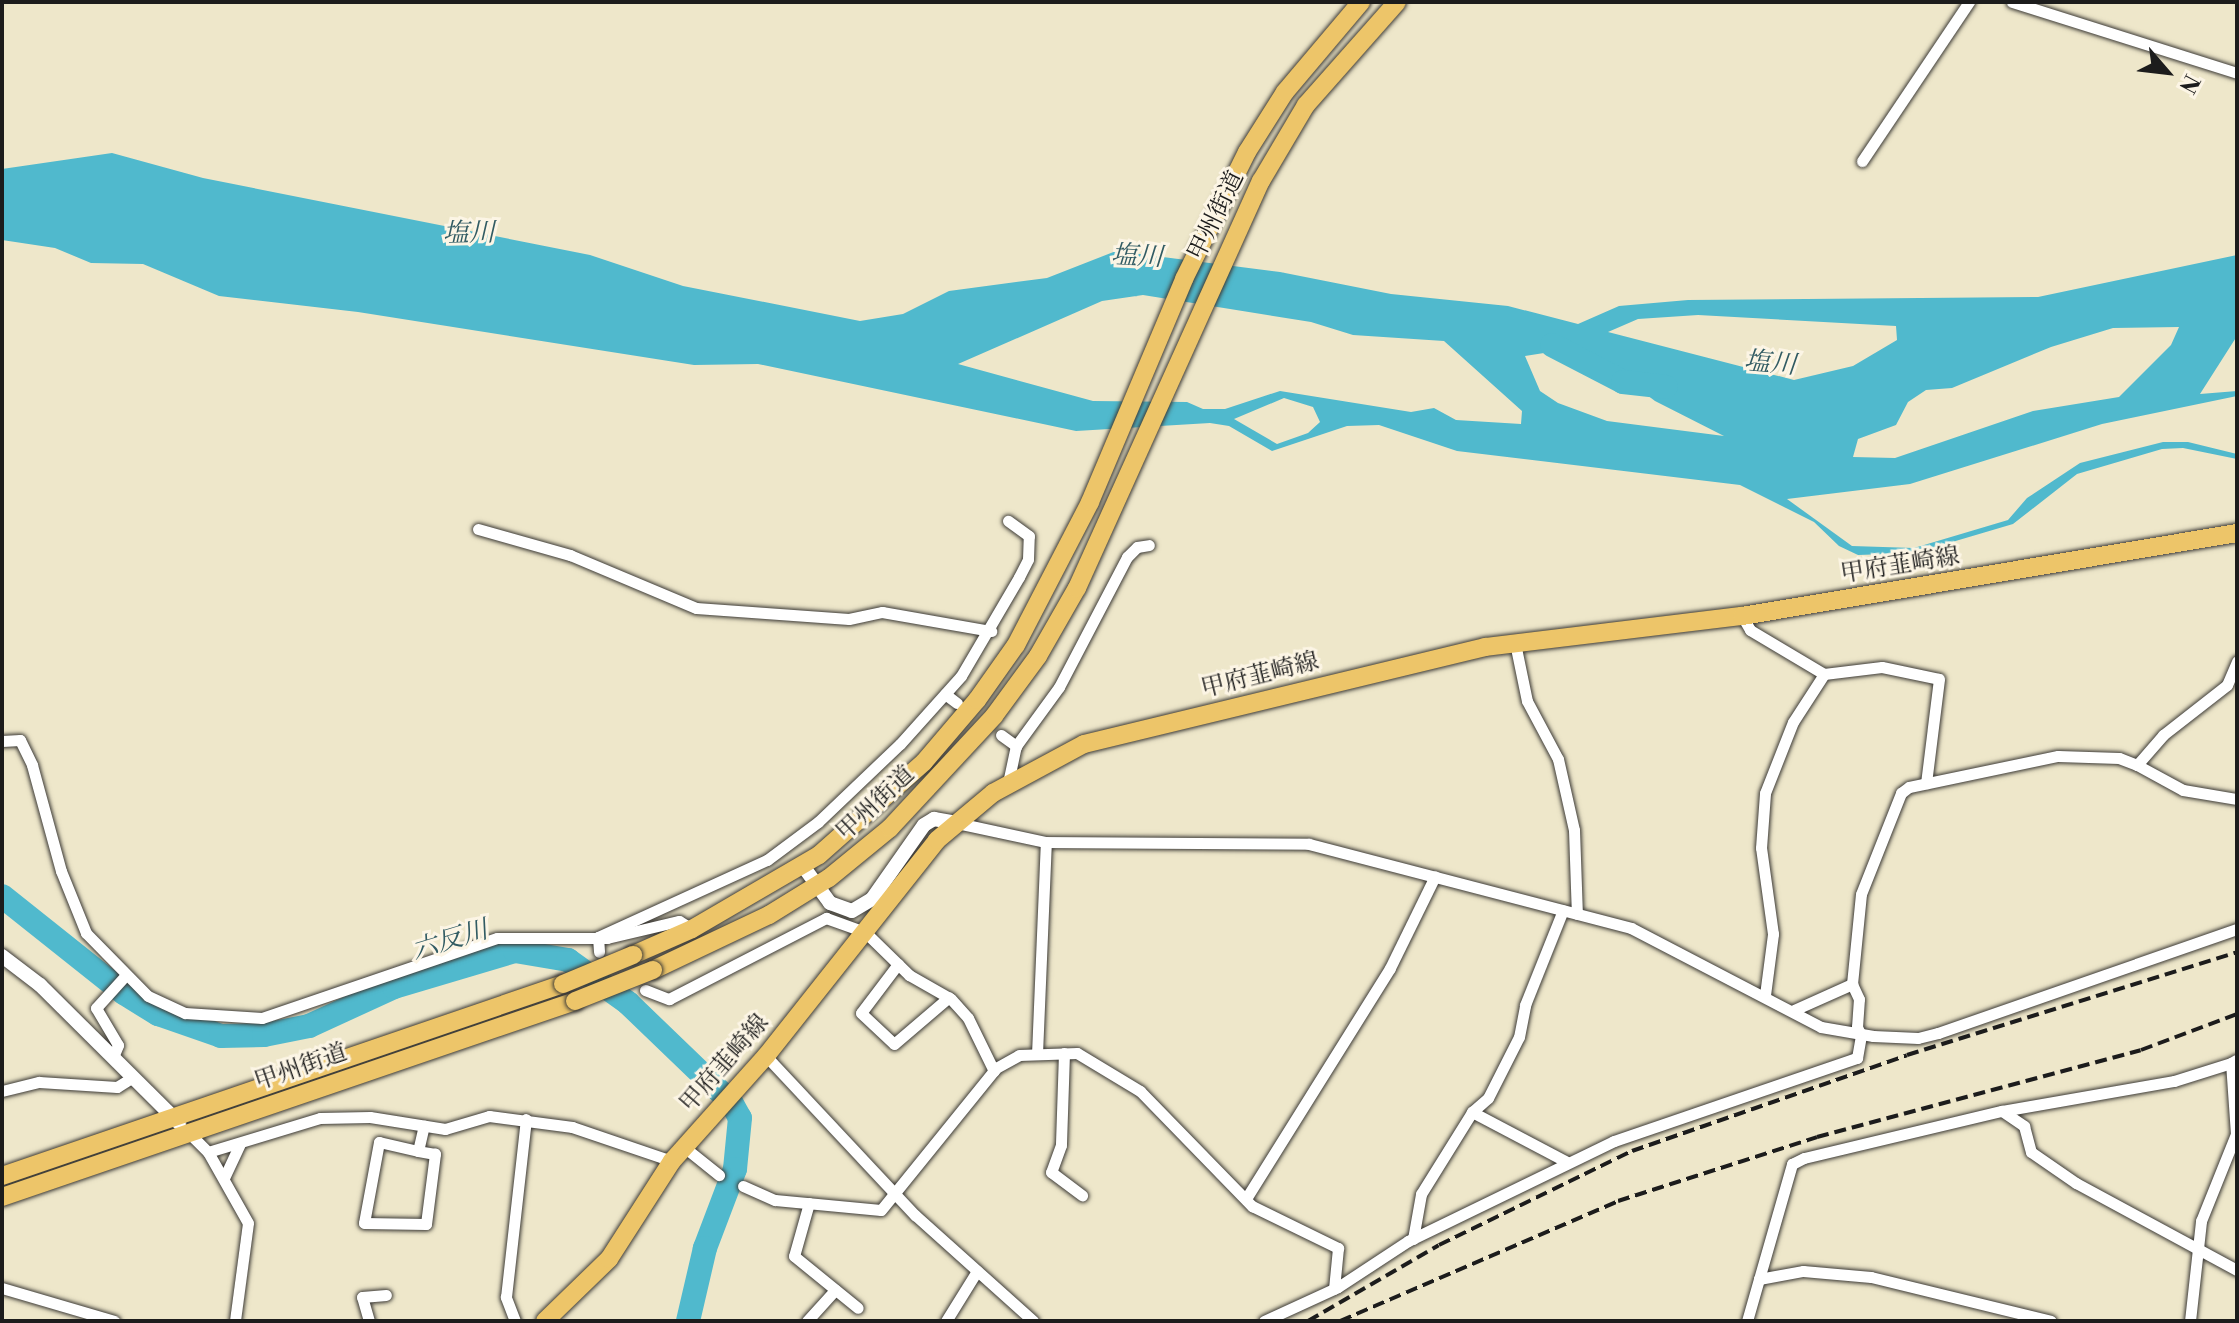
<!DOCTYPE html>
<meta charset="utf-8">
<style>
body{margin:0}
#map{position:relative;width:2239px;height:1323px;overflow:hidden;background:#eee7ca;font-family:"Libre Bodoni","Noto Serif JP",serif}
div>[style]{position:absolute}
[style*='--x']{left:calc(var(--x)*1px);top:calc(var(--y)*1px);width:calc(var(--w)*1px);rotate:calc(var(--a)*1deg)}
.water>*{inset:0;background:#50b9cd}
.river>*{height:24px;margin:-12px;padding:0 12px;transform-origin:12px;border-radius:12px;background:#50b9cd}
.roads{filter:drop-shadow(0 0 2px #3c3a36) drop-shadow(0 0 2px #3c3a36)}
.minor>*{height:11px;margin:-5.5px;padding:0 5.5px;transform-origin:5.5px;border-radius:5.5px;background:#fff}
.tertiary>*{height:14px;margin:-7px;padding:0 7px;transform-origin:7px;border-radius:7px;background:#fff}
.primary>*{height:18px;margin:-9px;padding:0 9px;transform-origin:9px;border-radius:9px;background:#edc569}
.trunk>*{height:18px;margin:-9px;padding:0 9px;transform-origin:9px;border-radius:9px;background:#edc569}
.rail>*{height:4px;margin-top:-2px;transform-origin:0;background:repeating-linear-gradient(90deg,#1c1c1c 0 12px,transparent 0 18px)}
.bridges{filter:drop-shadow(0 0 2px #3c3a36) drop-shadow(0 0 2px #3c3a36)}
.trunk-bridge>*{height:18px;margin:-9px;padding:0 9px;transform-origin:9px;border-radius:9px;background:#edc569}
span{translate:-50% -50%;white-space:nowrap;text-align:center;line-height:1.15;-webkit-text-stroke:6px #fcf5e5;paint-order:stroke}
.street-label{font-size:24px;color:#1c1c1c}
.water-label{font-size:26px;color:#315b63;font-style:italic}
.frame{position:absolute;inset:0;border:4px solid #1c1c1c;pointer-events:none}
.north{position:absolute;left:2127px;top:32px;width:80px;height:80px;-webkit-text-stroke:6px #fcf5e5;paint-order:stroke;rotate:118deg;font-size:22px;font-weight:700;line-height:32px;text-align:center;color:#1c1c1c}
.north::after{content:'';display:block;margin:auto;width:28px;height:36px;background:#1c1c1c;clip-path:polygon(50% 0,100% 100%,50% 72%,0 100%)}
</style>
<div id="map">
<div class="water">
<div style="clip-path:polygon(evenodd,112px 153px,203px 178px,590px 255px,683px 286px,860px 321px,903px 314px,949px 291px,1047px 278px,1116px 251px,1280px 272px,1391px 294px,1508px 306px,1578px 324px,1619px 306px,1688px 300px,2038px 297px,2237px 255px,2237px 336px,2200px 394px,2237px 391px,2237px 396px,2102px 424px,1910px 484px,1787px 499px,1852px 546px,1914px 548px,2008px 520px,2027px 498px,2080px 463px,2163px 442px,2188px 442px,2237px 454px,2237px 459px,2183px 448px,2162px 449px,2077px 474px,2013px 524px,1915px 553px,1858px 555px,1839px 546px,1814px 522px,1740px 485px,1457px 451px,1379px 425px,1347px 426px,1272px 451px,1229px 426px,1210px 423px,1076px 431px,758px 364px,694px 365px,358px 312px,219px 296px,143px 264px,91px 263px,55px 248px,2px 240px,2px 169px,112px 153px,1143px 295px,1311px 322px,1353px 335px,1444px 341px,1522px 411px,1521px 424px,1456px 420px,1434px 408px,1411px 412px,1280px 391px,1225px 409px,1203px 409px,1187px 402px,1093px 401px,958px 364px,1102px 301px,1143px 295px,112px 153px,1698px 315px,1896px 326px,1897px 340px,1853px 366px,1794px 380px,1608px 332px,1638px 319px,1698px 315px,112px 153px,2179px 327px,2171px 345px,2119px 397px,2033px 411px,1895px 458px,1853px 457px,1858px 439px,1896px 425px,1908px 402px,1926px 390px,1952px 388px,2051px 347px,2113px 328px,2179px 327px,112px 153px,1544px 353px,1602px 361px,1655px 401px,1724px 436px,1607px 421px,1558px 403px,1540px 391px,1525px 356px,1544px 353px,112px 153px,1284px 398px,1313px 407px,1320px 422px,1308px 433px,1277px 444px,1234px 419px,1284px 398px)"></div>
</div>
<div class="river">
<div style="--x:1552;--y:345;--w:80;--a:27.5"></div>
<div style="--x:1623;--y:382;--w:43;--a:6.6"></div>
<div style="--x:2;--y:896;--w:156;--a:38.5"></div>
<div style="--x:124;--y:993;--w:40;--a:32"></div>
<div style="--x:158;--y:1014;--w:67;--a:19.2"></div>
<div style="--x:221;--y:1036;--w:43;--a:-1.3"></div>
<div style="--x:264;--y:1035;--w:46;--a:-11.3"></div>
<div style="--x:309;--y:1026;--w:94;--a:-24.6"></div>
<div style="--x:394;--y:987;--w:126;--a:-16.6"></div>
<div style="--x:515;--y:951;--w:54;--a:9.6"></div>
<div style="--x:568;--y:960;--w:74;--a:35.6"></div>
<div style="--x:628;--y:1003;--w:143;--a:43.9"></div>
<div style="--x:731;--y:1102;--w:18;--a:61"></div>
<div style="--x:740;--y:1118;--w:51;--a:95.6"></div>
<div style="--x:735;--y:1169;--w:85;--a:110.8"></div>
<div style="--x:705;--y:1248;--w:75;--a:103.1"></div>
</div>
<div class="roads">
<div class="minor">
<div style="--x:2012;--y:2;--w:236;--a:17.5"></div>
<div style="--x:1862;--y:161;--w:192;--a:-56.1"></div>
<div style="--x:478;--y:529;--w:96;--a:15.8"></div>
<div style="--x:570;--y:555;--w:137;--a:22.8"></div>
<div style="--x:696;--y:608;--w:153;--a:4.1"></div>
<div style="--x:849;--y:619;--w:34;--a:-12"></div>
<div style="--x:882;--y:612;--w:111;--a:9.9"></div>
<div style="--x:1742;--y:616;--w:16;--a:60"></div>
<div style="--x:1750;--y:630;--w:86;--a:30.7"></div>
<div style="--x:1824;--y:674;--w:58;--a:-6.9"></div>
<div style="--x:1882;--y:667;--w:58;--a:11.9"></div>
<div style="--x:1939;--y:679;--w:105;--a:97.1"></div>
<div style="--x:1515;--y:643;--w:59;--a:78.3"></div>
<div style="--x:1527;--y:701;--w:66;--a:61.9"></div>
<div style="--x:1558;--y:759;--w:73;--a:77.3"></div>
<div style="--x:1574;--y:830;--w:84;--a:88"></div>
<div style="--x:945;--y:694;--w:15;--a:37"></div>
<div style="--x:1001;--y:735;--w:19;--a:36"></div>
<div style="--x:2;--y:741;--w:18;--a:-3"></div>
<div style="--x:20;--y:740;--w:28;--a:64"></div>
<div style="--x:32;--y:765;--w:110;--a:74.7"></div>
<div style="--x:61;--y:871;--w:67;--a:68"></div>
<div style="--x:86;--y:933;--w:88;--a:45.5"></div>
<div style="--x:148;--y:996;--w:41;--a:24.7"></div>
<div style="--x:185;--y:1013;--w:77;--a:3.7"></div>
<div style="--x:262;--y:1018;--w:248;--a:-18.8"></div>
<div style="--x:497;--y:938;--w:110;--a:0"></div>
<div style="--x:607;--y:938;--w:74;--a:-13.3"></div>
<div style="--x:679;--y:921;--w:15;--a:32"></div>
<div style="--x:2137;--y:765;--w:52;--a:28.5"></div>
<div style="--x:2183;--y:790;--w:55;--a:9.5"></div>
<div style="--x:1008;--y:783;--w:38;--a:-78"></div>
<div style="--x:1016;--y:746;--w:73;--a:-53.9"></div>
<div style="--x:1059;--y:687;--w:147;--a:-62.4"></div>
<div style="--x:1127;--y:557;--w:14;--a:-45"></div>
<div style="--x:1137;--y:547;--w:12;--a:-9"></div>
<div style="--x:957;--y:823;--w:91;--a:12.1"></div>
<div style="--x:1046;--y:842;--w:263;--a:0.4"></div>
<div style="--x:1309;--y:844;--w:333;--a:14.6"></div>
<div style="--x:1631;--y:928;--w:214;--a:27.5"></div>
<div style="--x:1821;--y:1027;--w:53;--a:9.8"></div>
<div style="--x:1873;--y:1036;--w:45;--a:2.5"></div>
<div style="--x:1918;--y:1038;--w:21;--a:-14"></div>
<div style="--x:1938;--y:1033;--w:317;--a:-19.2"></div>
<div style="--x:598;--y:937;--w:186;--a:-24.5"></div>
<div style="--x:767;--y:860;--w:64;--a:-36.7"></div>
<div style="--x:818;--y:822;--w:113;--a:-43.6"></div>
<div style="--x:900;--y:744;--w:91;--a:-48.1"></div>
<div style="--x:961;--y:676;--w:115;--a:-59.6"></div>
<div style="--x:1019;--y:577;--w:20;--a:-63"></div>
<div style="--x:1028;--y:559;--w:23;--a:-88"></div>
<div style="--x:1029;--y:536;--w:26;--a:-144"></div>
<div style="--x:598;--y:937;--w:15;--a:86"></div>
<div style="--x:898;--y:964;--w:61;--a:127.1"></div>
<div style="--x:861;--y:1013;--w:45;--a:43.2"></div>
<div style="--x:894;--y:1044;--w:72;--a:-40.5"></div>
<div style="--x:645;--y:990;--w:26;--a:21"></div>
<div style="--x:669;--y:999;--w:177;--a:-27.3"></div>
<div style="--x:826;--y:918;--w:41;--a:19.7"></div>
<div style="--x:865;--y:932;--w:62;--a:44.3"></div>
<div style="--x:909;--y:975;--w:48;--a:29.7"></div>
<div style="--x:951;--y:999;--w:25;--a:48"></div>
<div style="--x:968;--y:1018;--w:59;--a:63.9"></div>
<div style="--x:1765;--y:995;--w:62;--a:-82.5"></div>
<div style="--x:1773;--y:934;--w:87;--a:-97.9"></div>
<div style="--x:1761;--y:848;--w:55;--a:-85.8"></div>
<div style="--x:1765;--y:793;--w:76;--a:-68.5"></div>
<div style="--x:1793;--y:722;--w:57;--a:-57.1"></div>
<div style="--x:1794;--y:1010;--w:64;--a:-24.1"></div>
<div style="--x:1852;--y:984;--w:90;--a:-84.3"></div>
<div style="--x:1861;--y:894;--w:109;--a:-68.4"></div>
<div style="--x:1901;--y:793;--w:10;--a:-37"></div>
<div style="--x:1909;--y:787;--w:152;--a:-11.8"></div>
<div style="--x:2058;--y:756;--w:61;--a:1.9"></div>
<div style="--x:2119;--y:758;--w:19;--a:21"></div>
<div style="--x:2137;--y:765;--w:40;--a:-49"></div>
<div style="--x:2163;--y:735;--w:81;--a:-38"></div>
<div style="--x:2227;--y:685;--w:26;--a:-67"></div>
<div style="--x:1064;--y:1053;--w:92;--a:91.9"></div>
<div style="--x:1061;--y:1145;--w:29;--a:110"></div>
<div style="--x:1051;--y:1172;--w:39;--a:37"></div>
<div style="--x:1037;--y:1054;--w:212;--a:-87.6"></div>
<div style="--x:766;--y:1056;--w:218;--a:46.9"></div>
<div style="--x:915;--y:1215;--w:159;--a:41.9"></div>
<div style="--x:113;--y:1057;--w:13;--a:-67"></div>
<div style="--x:118;--y:1045;--w:43;--a:-120.7"></div>
<div style="--x:96;--y:1008;--w:43;--a:-47.8"></div>
<div style="--x:2;--y:1091;--w:38;--a:-14"></div>
<div style="--x:39;--y:1082;--w:78;--a:3.7"></div>
<div style="--x:117;--y:1087;--w:19;--a:-32"></div>
<div style="--x:2002;--y:1111;--w:27;--a:34"></div>
<div style="--x:2024;--y:1126;--w:27;--a:75"></div>
<div style="--x:2031;--y:1152;--w:55;--a:34.6"></div>
<div style="--x:2076;--y:1183;--w:183;--a:28.4"></div>
<div style="--x:1472;--y:1112;--w:107;--a:27.8"></div>
<div style="--x:188;--y:1132;--w:28;--a:45"></div>
<div style="--x:208;--y:1152;--w:81;--a:60.6"></div>
<div style="--x:248;--y:1223;--w:99;--a:97.6"></div>
<div style="--x:684;--y:1147;--w:45;--a:38.7"></div>
<div style="--x:418;--y:1151;--w:40;--a:-167"></div>
<div style="--x:379;--y:1142;--w:82;--a:100.5"></div>
<div style="--x:364;--y:1223;--w:62;--a:0.9"></div>
<div style="--x:426;--y:1224;--w:71;--a:-82.7"></div>
<div style="--x:435;--y:1154;--w:17;--a:-170"></div>
<div style="--x:418;--y:1151;--w:26;--a:-77"></div>
<div style="--x:208;--y:1152;--w:117;--a:-16.9"></div>
<div style="--x:320;--y:1118;--w:50;--a:-1.1"></div>
<div style="--x:370;--y:1117;--w:76;--a:9.1"></div>
<div style="--x:445;--y:1129;--w:46;--a:-16.5"></div>
<div style="--x:489;--y:1116;--w:84;--a:7.5"></div>
<div style="--x:572;--y:1127;--w:106;--a:18.8"></div>
<div style="--x:224;--y:1178;--w:38;--a:-65"></div>
<div style="--x:743;--y:1186;--w:35;--a:24"></div>
<div style="--x:775;--y:1200;--w:106;--a:5.4"></div>
<div style="--x:881;--y:1210;--w:183;--a:-51"></div>
<div style="--x:996;--y:1068;--w:26;--a:-29"></div>
<div style="--x:1019;--y:1055;--w:58;--a:-2"></div>
<div style="--x:1077;--y:1053;--w:74;--a:31.1"></div>
<div style="--x:1140;--y:1091;--w:161;--a:45.8"></div>
<div style="--x:1252;--y:1206;--w:96;--a:26"></div>
<div style="--x:1338;--y:1248;--w:41;--a:95.6"></div>
<div style="--x:1247;--y:1197;--w:270;--a:-58"></div>
<div style="--x:1390;--y:968;--w:102;--a:-63.9"></div>
<div style="--x:809;--y:1203;--w:55;--a:105.8"></div>
<div style="--x:794;--y:1256;--w:82;--a:39.1"></div>
<div style="--x:1413;--y:1239;--w:46;--a:-79.9"></div>
<div style="--x:1421;--y:1194;--w:97;--a:-58.1"></div>
<div style="--x:1472;--y:1112;--w:21;--a:-41"></div>
<div style="--x:1488;--y:1098;--w:68;--a:-63.1"></div>
<div style="--x:1519;--y:1037;--w:33;--a:-79"></div>
<div style="--x:1525;--y:1005;--w:102;--a:-68.2"></div>
<div style="--x:1759;--y:1279;--w:120;--a:-74"></div>
<div style="--x:1792;--y:1164;--w:13;--a:-27"></div>
<div style="--x:1804;--y:1158;--w:204;--a:-13.4"></div>
<div style="--x:2002;--y:1111;--w:175;--a:-9.9"></div>
<div style="--x:2174;--y:1081;--w:60;--a:-17.5"></div>
<div style="--x:2;--y:1288;--w:117;--a:16.4"></div>
<div style="--x:369;--y:1321;--w:25;--a:-106"></div>
<div style="--x:362;--y:1297;--w:24;--a:-5"></div>
<div style="--x:515;--y:1321;--w:26;--a:-111"></div>
<div style="--x:506;--y:1297;--w:179;--a:-83.6"></div>
<div style="--x:807;--y:1321;--w:42;--a:-47.9"></div>
<div style="--x:946;--y:1321;--w:59;--a:-58.2"></div>
<div style="--x:1264;--y:1321;--w:81;--a:-24.7"></div>
<div style="--x:1338;--y:1287;--w:84;--a:-33.3"></div>
<div style="--x:1408;--y:1241;--w:229;--a:-25.9"></div>
<div style="--x:1614;--y:1141;--w:257;--a:-18.9"></div>
<div style="--x:1857;--y:1058;--w:23;--a:-80"></div>
<div style="--x:1861;--y:1035;--w:9;--a:-117"></div>
<div style="--x:1857;--y:1027;--w:28;--a:-86"></div>
<div style="--x:1859;--y:999;--w:17;--a:-115"></div>
<div style="--x:1747;--y:1321;--w:44;--a:-74.1"></div>
<div style="--x:1759;--y:1279;--w:45;--a:-10.3"></div>
<div style="--x:1803;--y:1271;--w:68;--a:5"></div>
<div style="--x:1871;--y:1277;--w:185;--a:13.7"></div>
<div style="--x:2190;--y:1321;--w:101;--a:-83.7"></div>
<div style="--x:2201;--y:1221;--w:94;--a:-68.1"></div>
<div style="--x:2236;--y:1134;--w:71;--a:-94"></div>
<div style="--x:2231;--y:1063;--w:6;--a:-31"></div>
</div>
<div class="tertiary">
<div style="--x:803;--y:866;--w:46;--a:53.9"></div>
<div style="--x:830;--y:903;--w:23;--a:20"></div>
<div style="--x:852;--y:911;--w:23;--a:-31"></div>
<div style="--x:872;--y:899;--w:90;--a:-54.9"></div>
<div style="--x:924;--y:825;--w:12;--a:-31"></div>
<div style="--x:934;--y:819;--w:23;--a:10"></div>
<div style="--x:2;--y:956;--w:48;--a:37.3"></div>
<div style="--x:40;--y:985;--w:196;--a:44.8"></div>
</div>
<div class="primary">
<div style="--x:545;--y:1321;--w:89;--a:-44.1"></div>
<div style="--x:609;--y:1259;--w:117;--a:-57.3"></div>
<div style="--x:672;--y:1161;--w:141;--a:-48.2"></div>
<div style="--x:766;--y:1056;--w:275;--a:-51.6"></div>
<div style="--x:937;--y:840;--w:73;--a:-40"></div>
<div style="--x:993;--y:793;--w:103;--a:-28.3"></div>
<div style="--x:1084;--y:744;--w:413;--a:-13.6"></div>
<div style="--x:1485;--y:647;--w:259;--a:-6.9"></div>
<div style="--x:1742;--y:616;--w:502;--a:-9.52"></div>
</div>
<div class="trunk">
<div style="--x:633;--y:955;--w:64;--a:-23.8"></div>
<div style="--x:692;--y:929;--w:147;--a:-30.2"></div>
<div style="--x:819;--y:855;--w:140;--a:-41.5"></div>
<div style="--x:924;--y:762;--w:82;--a:-49.5"></div>
<div style="--x:977;--y:700;--w:67;--a:-54.7"></div>
<div style="--x:1016;--y:645;--w:161;--a:-62.6"></div>
<div style="--x:1090;--y:502;--w:242;--a:-67.1"></div>
<div style="--x:1184;--y:279;--w:142;--a:-63.6"></div>
<div style="--x:1247;--y:152;--w:71;--a:-57.7"></div>
<div style="--x:1285;--y:92;--w:118;--a:-49.8"></div>
<div style="--x:653;--y:970;--w:128;--a:-25.4"></div>
<div style="--x:769;--y:915;--w:70;--a:-31.7"></div>
<div style="--x:829;--y:878;--w:79;--a:-39.3"></div>
<div style="--x:890;--y:828;--w:153;--a:-47.1"></div>
<div style="--x:994;--y:716;--w:74;--a:-53.7"></div>
<div style="--x:1038;--y:656;--w:78;--a:-60.2"></div>
<div style="--x:1077;--y:588;--w:447;--a:-65.7"></div>
<div style="--x:1261;--y:181;--w:88;--a:-59.4"></div>
<div style="--x:1306;--y:105;--w:137;--a:-48.5"></div>
<div style="--x:2;--y:1176;--w:593;--a:-18.89"></div>
<div style="--x:2;--y:1197;--w:606;--a:-18.88"></div>
</div>
</div>
<div class="rail">
<div style="--x:1308;--y:1321;--w:151;--a:-30.1"></div>
<div style="--x:1439;--y:1245;--w:215;--a:-26"></div>
<div style="--x:1632;--y:1151;--w:291;--a:-19.2"></div>
<div style="--x:1907;--y:1055;--w:346;--a:-17.3"></div>
<div style="--x:1340;--y:1321;--w:303;--a:-23.3"></div>
<div style="--x:1618;--y:1201;--w:209;--a:-17.8"></div>
<div style="--x:1817;--y:1137;--w:335;--a:-15"></div>
<div style="--x:2141;--y:1050;--w:103;--a:-20.6"></div>
</div>
<div class="bridges">
<div class="trunk-bridge">
<div style="--x:563;--y:984;--w:76;--a:-22.5"></div>
<div style="--x:575;--y:1001;--w:84;--a:-21.7"></div>
</div>
</div>
<div class="street-label">
<span style="left:1217px;top:216px;rotate:-64deg">甲州街道</span>
<span style="left:1900px;top:566px;rotate:-9deg">甲府韮崎線</span>
<span style="left:1260px;top:676px;rotate:-14deg">甲府韮崎線</span>
<span style="left:876px;top:804px;rotate:-43deg">甲州街道</span>
<span style="left:725px;top:1064px;rotate:-49deg">甲府韮崎線</span>
<span style="left:301px;top:1068px;rotate:-19deg">甲州街道</span>
</div>
<div class="water-label">
<span style="left:469px;top:234px;rotate:-1deg">塩川</span>
<span style="left:1137px;top:257px;rotate:3deg">塩川</span>
<span style="left:1770px;top:364px;rotate:5deg">塩川</span>
<span style="left:450px;top:941px;rotate:-17deg">六反川</span>
</div>
<div class="frame"></div>
<div class="north">N</div>
</div>
